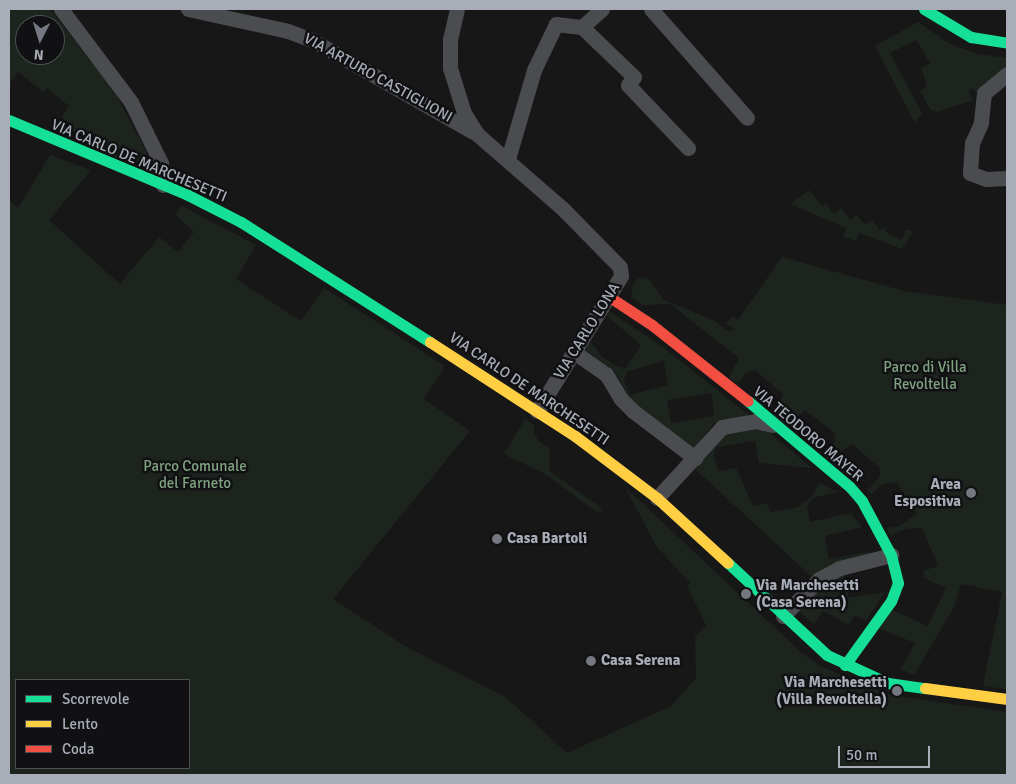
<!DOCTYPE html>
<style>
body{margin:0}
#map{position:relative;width:1016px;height:784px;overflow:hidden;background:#171717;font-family:Signika,sans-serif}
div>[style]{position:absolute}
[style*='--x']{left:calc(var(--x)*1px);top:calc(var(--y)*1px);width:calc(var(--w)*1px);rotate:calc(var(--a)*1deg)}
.green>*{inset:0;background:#1d241e}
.street>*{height:15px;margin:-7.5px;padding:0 7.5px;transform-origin:7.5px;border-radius:7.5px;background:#4b4c50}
.fast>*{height:11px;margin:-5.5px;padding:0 5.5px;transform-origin:5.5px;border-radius:5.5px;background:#16e098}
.slow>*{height:11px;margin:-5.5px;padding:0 5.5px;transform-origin:5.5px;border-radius:5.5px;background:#ffcf43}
.jam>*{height:11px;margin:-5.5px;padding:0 5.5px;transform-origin:5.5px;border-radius:5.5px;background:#f24e42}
.dots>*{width:14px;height:14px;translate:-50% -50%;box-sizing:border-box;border:2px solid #111113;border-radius:50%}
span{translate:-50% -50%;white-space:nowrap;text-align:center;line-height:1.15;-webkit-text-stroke:5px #111113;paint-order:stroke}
.street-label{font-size:15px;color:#a8adb8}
.park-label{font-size:15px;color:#7fa381}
.poi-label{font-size:15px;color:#a8adb8;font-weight:700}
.right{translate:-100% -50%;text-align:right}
.left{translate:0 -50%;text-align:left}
.frame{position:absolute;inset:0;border:10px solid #a8adb8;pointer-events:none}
.legend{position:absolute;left:15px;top:679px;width:175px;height:90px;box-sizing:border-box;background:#111113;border:1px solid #4d4f55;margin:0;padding:6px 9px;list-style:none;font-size:15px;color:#a8adb8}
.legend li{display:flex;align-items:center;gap:10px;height:25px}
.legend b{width:25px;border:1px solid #4d4f55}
.north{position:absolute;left:15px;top:15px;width:50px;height:50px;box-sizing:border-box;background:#111113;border:1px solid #4d4f55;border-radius:50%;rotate:185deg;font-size:14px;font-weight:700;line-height:20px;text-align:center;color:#a8adb8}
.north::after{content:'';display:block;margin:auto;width:18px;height:22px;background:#757880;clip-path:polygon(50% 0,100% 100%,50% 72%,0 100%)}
.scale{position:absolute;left:838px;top:746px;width:92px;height:22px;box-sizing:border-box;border:2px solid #a8adb8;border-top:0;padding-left:6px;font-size:15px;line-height:18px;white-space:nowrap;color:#a8adb8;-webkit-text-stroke:4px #111113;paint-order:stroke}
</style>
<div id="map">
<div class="green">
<div style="clip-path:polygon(evenodd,9px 9px,50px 9px,113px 89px,146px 151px,146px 159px,142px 163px,136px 165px,86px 145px,62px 117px,69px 106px,47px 88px,44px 93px,18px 72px,9px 84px,9px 9px,25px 25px,55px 25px,55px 55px,25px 55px,25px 25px)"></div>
<div style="clip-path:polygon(918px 22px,950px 44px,978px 54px,1007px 58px,1007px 68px,979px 95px,973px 88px,968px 92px,974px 100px,937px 112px,930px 109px,920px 90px,927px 86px,921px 68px,930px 63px,916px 40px,890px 53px,922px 113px,915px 123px,875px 46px)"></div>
<div style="clip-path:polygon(evenodd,50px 155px,91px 170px,49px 220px,120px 284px,159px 237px,178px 252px,194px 232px,175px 214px,182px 206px,256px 245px,236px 279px,301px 321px,324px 288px,445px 366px,424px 399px,470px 431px,333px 599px,405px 646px,507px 698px,567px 753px,671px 706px,696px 678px,695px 637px,706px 625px,687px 586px,690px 583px,657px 547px,625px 487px,803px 654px,822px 667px,890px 695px,1007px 712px,1007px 775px,9px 775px,9px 200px,18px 208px,50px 155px,16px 680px,189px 680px,189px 768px,16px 768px,16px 680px)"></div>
<div style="clip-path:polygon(809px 190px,822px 206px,826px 203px,834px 214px,841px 208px,850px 220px,857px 215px,865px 225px,872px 220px,880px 230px,886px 227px,886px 232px,901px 240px,907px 229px,913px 232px,902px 249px,859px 233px,856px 241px,847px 238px,843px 236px,846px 228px,790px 204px)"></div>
<div style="clip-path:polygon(782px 257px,904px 291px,1007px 305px,1007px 689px,983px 686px,1002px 592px,961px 584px,954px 607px,914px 675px,901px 669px,915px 643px,878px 628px,892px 610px,928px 626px,946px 588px,924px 578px,923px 571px,938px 566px,922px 528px,905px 529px,890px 536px,887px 528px,900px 526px,917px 513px,896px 482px,883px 484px,871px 494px,867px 491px,880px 476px,880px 468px,852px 444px,844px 449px,833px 464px,824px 458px,835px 441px,835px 433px,805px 410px,787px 425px,773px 418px,783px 394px,755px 370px,746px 373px,738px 384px,729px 378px,739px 358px,670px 304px,642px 305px,631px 297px,634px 282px,641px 277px,649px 279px,664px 300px,713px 320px,730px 332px,733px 328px,726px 323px,732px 316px,738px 320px)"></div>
<div style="clip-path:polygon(evenodd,609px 311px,664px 348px,750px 416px,714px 423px,694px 449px,630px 399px,615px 371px,585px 350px,590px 341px,601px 356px,616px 366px,626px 368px,641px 345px,606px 315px,609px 311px,664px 361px,668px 385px,630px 395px,624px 381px,626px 372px,664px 361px,609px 311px,712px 393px,714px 416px,671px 423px,667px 400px,712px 393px)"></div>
<div style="clip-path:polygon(525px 419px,534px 425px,534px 434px,539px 441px,550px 449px,549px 471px,602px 508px,601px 512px,595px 511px,547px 475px,504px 454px)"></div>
<div style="clip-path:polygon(740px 428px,769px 432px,812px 468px,759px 463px,755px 441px,716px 447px,714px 455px,718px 471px,736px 468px,753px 506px,767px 503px,770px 512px,798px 507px,811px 497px,819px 483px,839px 492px,812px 498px,807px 506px,810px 522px,851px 513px,862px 527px,825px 536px,829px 559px,874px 551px,811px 576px,694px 468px,726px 431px)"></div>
<div style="clip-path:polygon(844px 575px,849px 598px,885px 592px,866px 621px,855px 615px,848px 625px,823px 611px,814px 624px,796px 609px,820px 586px)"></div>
</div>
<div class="street">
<div style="--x:61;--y:9;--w:116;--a:53"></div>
<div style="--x:131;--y:102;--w:68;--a:63.8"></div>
<div style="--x:161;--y:163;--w:22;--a:85"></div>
<div style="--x:188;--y:9;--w:102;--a:12.4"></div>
<div style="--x:288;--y:31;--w:26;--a:21"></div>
<div style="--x:312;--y:40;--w:185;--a:29.7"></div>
<div style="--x:457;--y:9;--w:31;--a:103"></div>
<div style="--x:450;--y:39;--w:29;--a:90"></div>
<div style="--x:450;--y:68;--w:47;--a:72.7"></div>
<div style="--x:464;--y:113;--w:25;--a:58"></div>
<div style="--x:477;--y:134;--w:114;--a:41.1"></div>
<div style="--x:563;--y:209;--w:81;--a:45.5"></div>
<div style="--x:620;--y:267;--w:9;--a:84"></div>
<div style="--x:621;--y:276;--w:159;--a:121.9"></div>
<div style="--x:651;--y:9;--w:145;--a:48.6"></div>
<div style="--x:582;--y:27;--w:72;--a:43.9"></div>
<div style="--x:634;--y:77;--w:10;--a:127"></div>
<div style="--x:628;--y:85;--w:87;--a:46.4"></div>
<div style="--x:1007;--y:74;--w:30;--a:140"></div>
<div style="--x:984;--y:93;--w:30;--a:96"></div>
<div style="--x:981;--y:123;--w:22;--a:114"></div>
<div style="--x:972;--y:143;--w:30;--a:94"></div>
<div style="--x:970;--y:173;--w:17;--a:21"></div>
<div style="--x:986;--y:179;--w:21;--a:-3"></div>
<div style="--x:508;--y:159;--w:93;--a:-73.7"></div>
<div style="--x:534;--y:70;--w:51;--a:-64.4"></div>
<div style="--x:556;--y:24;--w:26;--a:7"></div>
<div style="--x:582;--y:27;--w:27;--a:-42"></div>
<div style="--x:574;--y:352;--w:39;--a:35"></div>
<div style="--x:606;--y:374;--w:29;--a:59"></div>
<div style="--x:621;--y:399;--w:17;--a:45"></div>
<div style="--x:633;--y:411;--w:78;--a:37.2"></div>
<div style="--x:657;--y:498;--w:96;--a:-47.5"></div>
<div style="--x:722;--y:427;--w:34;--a:-10"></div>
<div style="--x:755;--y:421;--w:18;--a:13"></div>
<div style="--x:783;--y:616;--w:52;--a:-45.8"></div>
<div style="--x:819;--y:579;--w:24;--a:-28"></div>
<div style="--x:840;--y:568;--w:53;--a:-14.3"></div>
</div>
<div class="fast">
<div style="--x:924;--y:9;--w:55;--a:30.8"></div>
<div style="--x:971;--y:37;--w:36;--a:9"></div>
<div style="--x:9;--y:120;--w:194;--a:22.7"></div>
<div style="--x:188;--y:195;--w:59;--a:27"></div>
<div style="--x:241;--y:222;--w:224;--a:32.4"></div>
<div style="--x:748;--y:401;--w:133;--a:40.1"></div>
<div style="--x:850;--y:487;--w:18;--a:49"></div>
<div style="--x:862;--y:501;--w:61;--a:61.8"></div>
<div style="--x:891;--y:555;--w:29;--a:76"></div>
<div style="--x:898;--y:583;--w:19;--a:111"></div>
<div style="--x:891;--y:601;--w:79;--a:125.7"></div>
<div style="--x:728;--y:563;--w:135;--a:42.9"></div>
<div style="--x:827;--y:655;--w:67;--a:24.7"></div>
<div style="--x:888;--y:683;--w:37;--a:8"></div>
</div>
<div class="slow">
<div style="--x:430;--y:342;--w:173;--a:33"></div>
<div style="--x:575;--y:436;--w:103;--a:37.1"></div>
<div style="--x:657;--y:498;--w:96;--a:42.5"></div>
<div style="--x:925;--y:688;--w:83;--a:7.6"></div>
</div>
<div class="jam">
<div style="--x:608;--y:296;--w:53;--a:33.4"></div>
<div style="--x:652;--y:325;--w:122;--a:38.4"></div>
</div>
<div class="dots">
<div style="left:971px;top:493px;background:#757880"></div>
<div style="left:497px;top:539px;background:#757880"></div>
<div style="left:746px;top:594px;background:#757880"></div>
<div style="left:591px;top:661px;background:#757880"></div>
<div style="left:897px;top:691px;background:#757880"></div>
</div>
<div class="street-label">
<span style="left:378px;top:78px;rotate:29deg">VIA ARTURO CASTIGLIONI</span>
<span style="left:139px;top:161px;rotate:23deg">VIA CARLO DE MARCHESETTI</span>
<span style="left:587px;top:331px;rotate:-58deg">VIA CARLO LONA</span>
<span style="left:529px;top:389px;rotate:34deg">VIA CARLO DE MARCHESETTI</span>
<span style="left:808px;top:434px;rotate:40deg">VIA TEODORO MAYER</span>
</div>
<div class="park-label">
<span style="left:925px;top:376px">Parco di Villa<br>Revoltella</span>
<span style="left:195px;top:475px">Parco Comunale<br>del Farneto</span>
</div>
<div class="poi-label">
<span class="right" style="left:961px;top:493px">Area<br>Espositiva</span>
<span class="left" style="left:507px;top:539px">Casa Bartoli</span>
<span class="left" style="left:756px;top:594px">Via Marchesetti<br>(Casa Serena)</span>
<span class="left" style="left:601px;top:661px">Casa Serena</span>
<span class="right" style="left:887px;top:691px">Via Marchesetti<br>(Villa Revoltella)</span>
</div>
<div class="frame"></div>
<ul class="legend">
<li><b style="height:6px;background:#16e098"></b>Scorrevole</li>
<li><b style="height:6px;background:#ffcf43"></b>Lento</li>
<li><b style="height:6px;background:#f24e42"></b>Coda</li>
</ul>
<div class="north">N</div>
<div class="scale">50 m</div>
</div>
